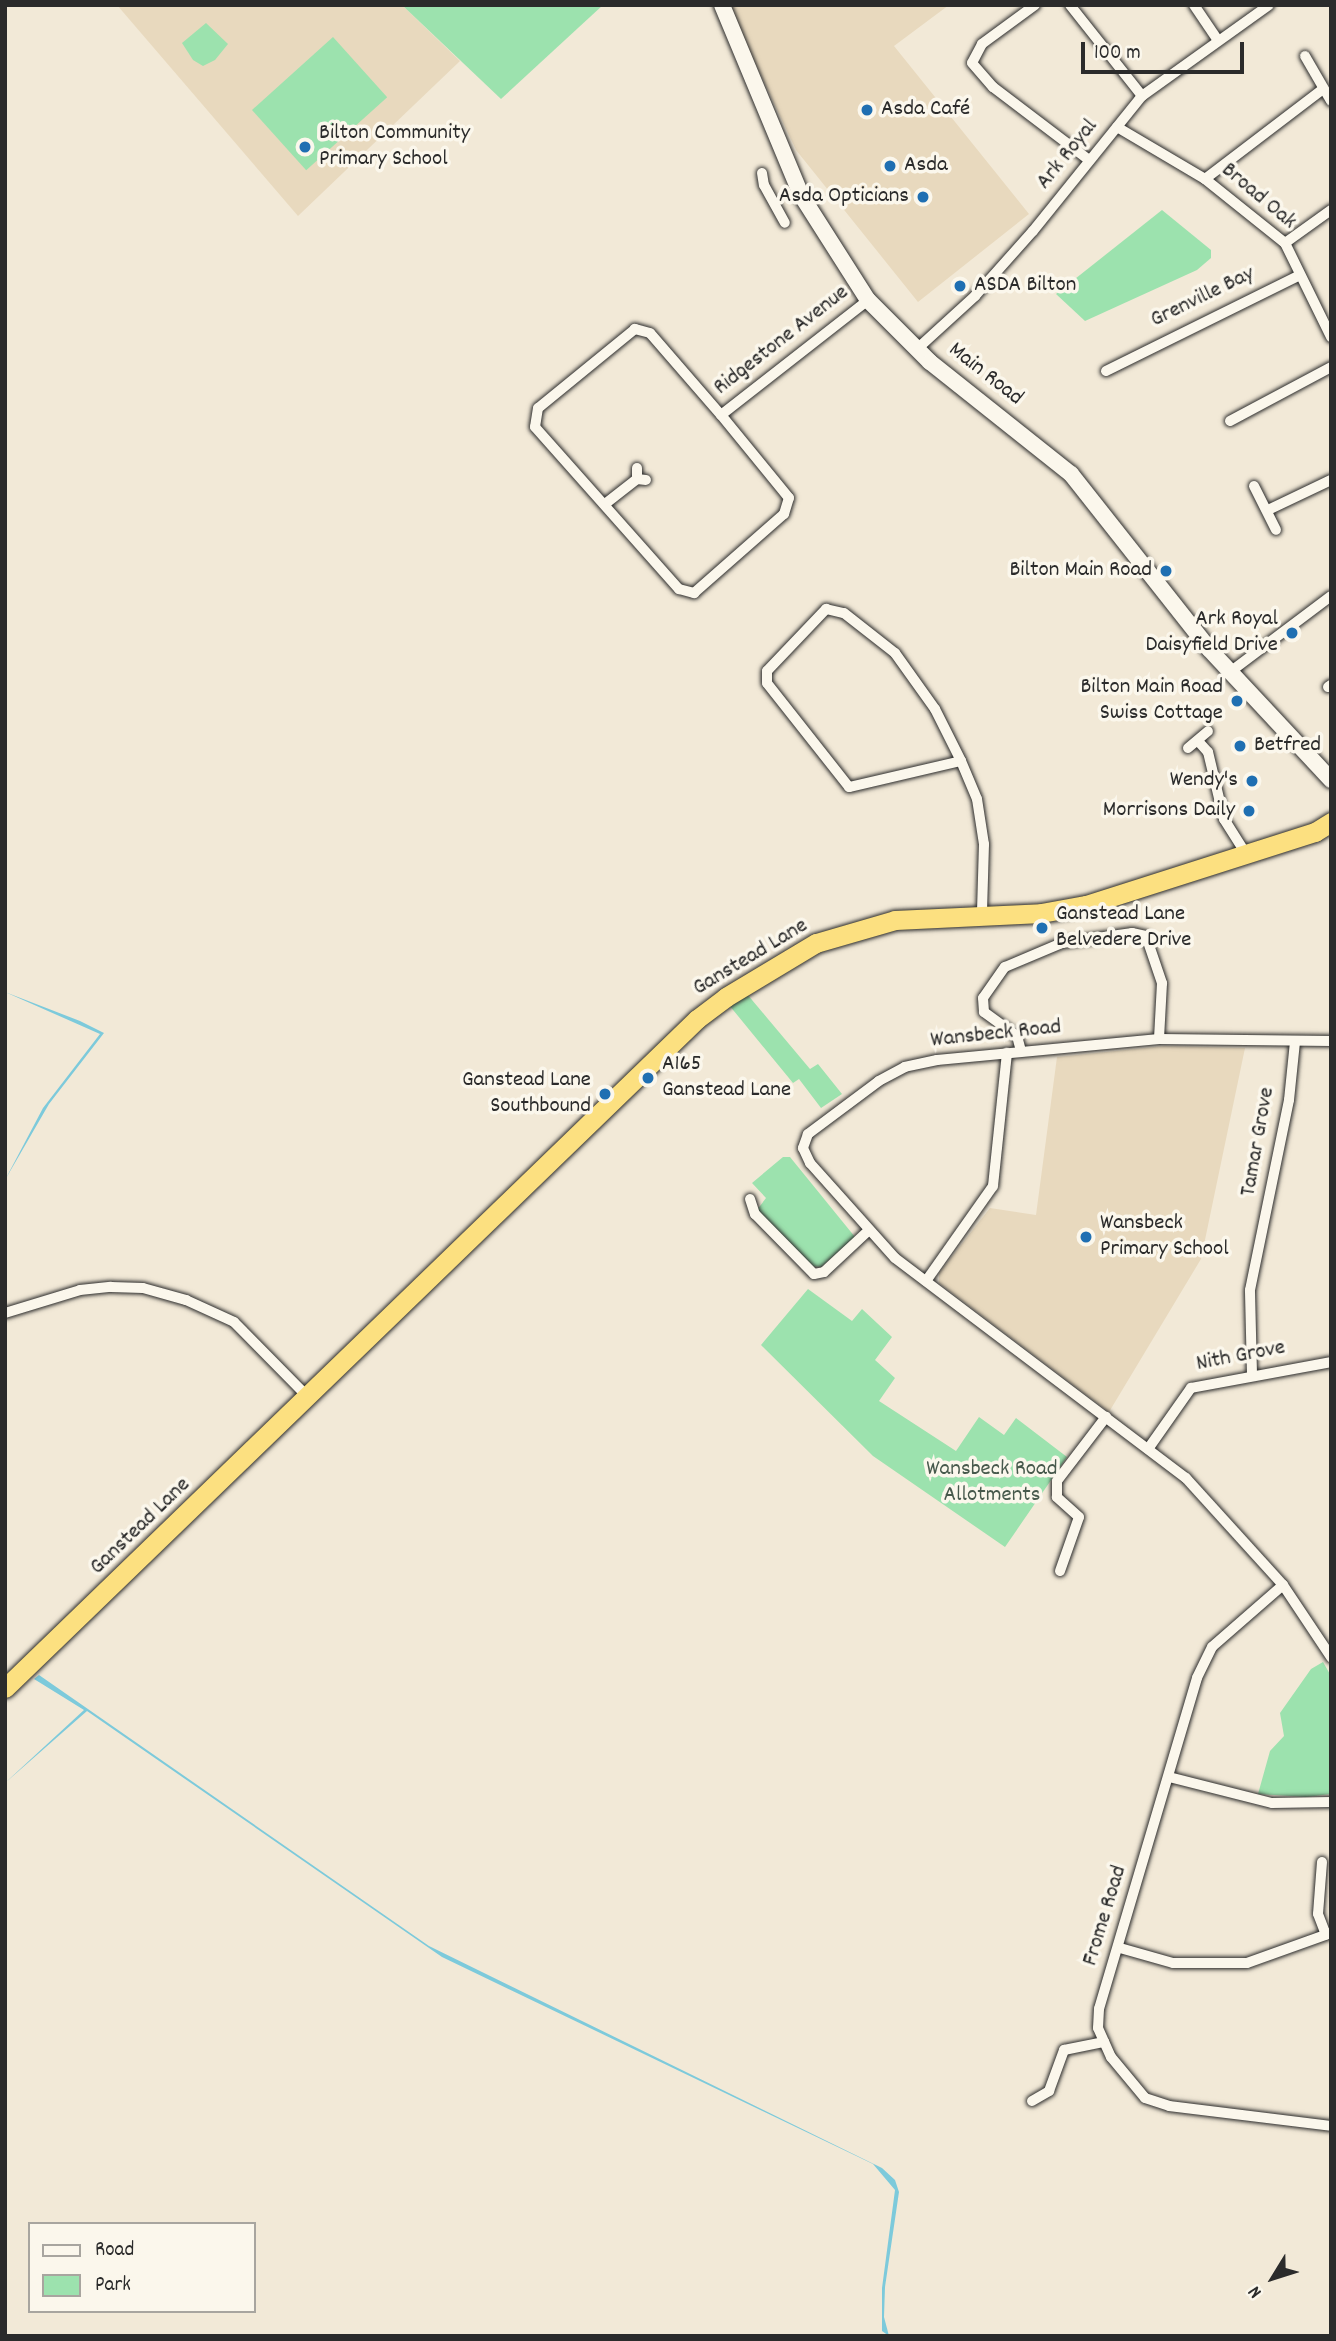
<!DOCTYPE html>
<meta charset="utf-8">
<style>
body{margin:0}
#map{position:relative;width:1336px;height:2341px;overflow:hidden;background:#f2e9d7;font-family:Dekko,sans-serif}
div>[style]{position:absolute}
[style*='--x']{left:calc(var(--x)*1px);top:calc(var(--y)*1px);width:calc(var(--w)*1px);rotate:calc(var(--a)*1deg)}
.built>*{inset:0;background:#e8d9be}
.green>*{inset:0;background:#9ce2ae;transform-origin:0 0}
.water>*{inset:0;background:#7dcadb}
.roads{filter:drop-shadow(0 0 2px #2b2b2b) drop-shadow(0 0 2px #2b2b2b)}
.minor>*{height:10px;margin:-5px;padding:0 5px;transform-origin:5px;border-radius:5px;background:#fbf7ec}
.secondary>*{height:16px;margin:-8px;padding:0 8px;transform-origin:8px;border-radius:8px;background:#fbf7ec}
.trunk>*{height:19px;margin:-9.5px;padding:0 9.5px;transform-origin:9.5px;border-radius:9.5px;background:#fce080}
.dots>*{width:19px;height:19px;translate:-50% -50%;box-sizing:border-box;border:4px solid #fbf7ec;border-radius:50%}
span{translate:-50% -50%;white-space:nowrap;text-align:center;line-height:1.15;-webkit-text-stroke:7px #fbf7ec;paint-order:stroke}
.poi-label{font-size:23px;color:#2b2b2b}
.left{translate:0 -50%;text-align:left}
.right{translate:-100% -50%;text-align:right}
.street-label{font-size:23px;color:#2b2b2b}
.park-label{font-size:23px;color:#47594c}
.frame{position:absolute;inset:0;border:7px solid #2b2b2b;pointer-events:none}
.legend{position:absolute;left:28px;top:2222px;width:228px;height:91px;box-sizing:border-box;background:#fbf7ec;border:2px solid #a8a59f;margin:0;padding:9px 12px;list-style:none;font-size:21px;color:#2b2b2b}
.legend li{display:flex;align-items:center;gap:14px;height:35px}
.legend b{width:35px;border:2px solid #a8a59f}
.north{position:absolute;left:1238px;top:2243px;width:70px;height:70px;-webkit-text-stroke:5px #fbf7ec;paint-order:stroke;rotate:232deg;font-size:19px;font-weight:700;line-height:28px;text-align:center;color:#2b2b2b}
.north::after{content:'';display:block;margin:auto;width:24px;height:32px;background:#2b2b2b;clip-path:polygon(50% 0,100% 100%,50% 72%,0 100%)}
.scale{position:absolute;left:1081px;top:42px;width:163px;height:32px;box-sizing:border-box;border:4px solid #2b2b2b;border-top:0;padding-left:9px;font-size:21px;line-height:24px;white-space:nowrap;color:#2b2b2b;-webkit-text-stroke:5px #fbf7ec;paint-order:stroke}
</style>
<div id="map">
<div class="built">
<div style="clip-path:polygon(117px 5px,402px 5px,460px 61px,298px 216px)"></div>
<div style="clip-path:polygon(728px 5px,949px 5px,894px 46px,1029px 214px,918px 302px,796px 150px)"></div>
<div style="clip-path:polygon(1164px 1046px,1245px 1048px,1201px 1259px,1109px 1412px,939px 1283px,939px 1273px,990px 1208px,1036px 1215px,1057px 1057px)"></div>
</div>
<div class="green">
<div style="clip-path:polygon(402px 5px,603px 5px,501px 99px)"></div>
<div style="clip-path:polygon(206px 23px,228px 44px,215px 60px,203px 66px,193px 60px,182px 43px)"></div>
<div style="left:333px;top:37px;width:81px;height:109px;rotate:48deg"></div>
<div style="clip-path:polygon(1162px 210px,1211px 250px,1211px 258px,1197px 270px,1085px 321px,1056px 294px)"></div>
<div style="clip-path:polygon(747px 994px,810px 1069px,818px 1064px,842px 1094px,821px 1108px,799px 1079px,793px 1083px,729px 1005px)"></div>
<div style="clip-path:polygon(783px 1157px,790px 1157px,855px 1237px,821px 1267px,810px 1266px,757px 1210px,766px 1198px,752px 1183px)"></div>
<div style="clip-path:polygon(808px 1289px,852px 1321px,862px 1309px,892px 1337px,875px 1360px,895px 1378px,879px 1401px,956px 1451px,979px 1417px,1004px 1435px,1016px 1418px,1067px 1457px,1005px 1547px,873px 1456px,761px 1345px)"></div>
<div style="clip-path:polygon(1323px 1662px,1331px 1676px,1331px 1794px,1306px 1797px,1258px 1794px,1270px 1751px,1284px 1736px,1280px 1713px,1311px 1669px)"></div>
</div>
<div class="water">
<div style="clip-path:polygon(5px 992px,80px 1021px,104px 1033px,49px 1104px,5px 1180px,43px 1108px,100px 1034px)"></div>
<div style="clip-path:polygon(39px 1675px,429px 1946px,882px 2168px,895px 2180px,899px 2192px,885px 2287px,884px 2317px,889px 2336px,882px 2331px,882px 2288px,895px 2190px,873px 2164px,442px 1957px,87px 1711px,5px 1783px,84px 1710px,34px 1679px)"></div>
</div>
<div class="roads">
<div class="minor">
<div style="--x:1035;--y:5;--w:66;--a:143.7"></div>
<div style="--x:982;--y:44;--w:21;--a:118"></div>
<div style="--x:972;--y:63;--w:32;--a:49"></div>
<div style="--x:993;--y:87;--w:121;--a:37.2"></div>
<div style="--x:1070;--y:5;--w:116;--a:51.6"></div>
<div style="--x:1194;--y:5;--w:41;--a:55.9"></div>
<div style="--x:1305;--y:56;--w:52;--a:60"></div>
<div style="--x:1117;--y:127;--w:102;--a:30.6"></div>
<div style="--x:1205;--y:179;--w:102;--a:38.7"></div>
<div style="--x:1285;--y:243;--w:105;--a:63.9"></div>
<div style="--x:762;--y:173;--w:12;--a:81"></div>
<div style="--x:764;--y:185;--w:43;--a:61.1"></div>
<div style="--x:1205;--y:179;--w:148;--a:-37.3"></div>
<div style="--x:1285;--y:243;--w:57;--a:-35.7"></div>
<div style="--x:917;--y:349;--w:79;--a:-42.4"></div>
<div style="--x:975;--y:296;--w:87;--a:-48.3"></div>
<div style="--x:1033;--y:231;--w:174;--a:-51.1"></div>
<div style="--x:1142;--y:96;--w:156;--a:-35.6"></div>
<div style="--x:1106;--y:371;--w:216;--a:-26.3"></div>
<div style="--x:721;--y:415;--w:108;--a:-130.9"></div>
<div style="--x:650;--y:333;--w:16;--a:-165"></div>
<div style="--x:635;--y:329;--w:125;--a:140.8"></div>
<div style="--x:538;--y:408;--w:19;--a:99"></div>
<div style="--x:535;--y:427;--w:217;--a:48.4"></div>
<div style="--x:679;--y:589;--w:16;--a:15"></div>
<div style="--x:694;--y:593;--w:120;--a:-41.3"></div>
<div style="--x:784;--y:514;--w:17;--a:-73"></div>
<div style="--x:789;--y:498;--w:107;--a:-129.3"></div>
<div style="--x:721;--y:415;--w:187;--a:-38"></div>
<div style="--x:1230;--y:421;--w:115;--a:-28.1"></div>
<div style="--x:637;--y:468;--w:11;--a:90"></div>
<div style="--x:637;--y:479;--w:9;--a:6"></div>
<div style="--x:1254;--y:486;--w:49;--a:63.4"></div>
<div style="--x:605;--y:504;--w:41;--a:-38"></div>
<div style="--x:1268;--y:510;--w:70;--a:-25.5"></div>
<div style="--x:1230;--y:672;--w:126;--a:-37"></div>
<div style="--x:1328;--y:687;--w:4;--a:-34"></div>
<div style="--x:1198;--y:741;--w:15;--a:48"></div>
<div style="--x:1208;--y:752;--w:69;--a:76.6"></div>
<div style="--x:1224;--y:819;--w:41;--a:57.8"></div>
<div style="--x:1188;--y:748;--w:26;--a:-40"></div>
<div style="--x:961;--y:761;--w:115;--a:166.9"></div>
<div style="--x:849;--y:787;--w:132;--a:-128.3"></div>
<div style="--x:767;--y:683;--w:12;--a:-90"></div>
<div style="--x:767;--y:671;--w:86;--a:-46.4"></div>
<div style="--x:826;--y:609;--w:18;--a:13"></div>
<div style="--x:844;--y:613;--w:65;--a:38.1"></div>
<div style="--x:895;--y:653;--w:69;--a:54.5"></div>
<div style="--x:935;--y:709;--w:58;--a:63.4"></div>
<div style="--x:961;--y:761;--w:41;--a:67.2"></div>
<div style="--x:977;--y:799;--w:46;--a:81.2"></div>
<div style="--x:984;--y:844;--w:68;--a:91.7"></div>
<div style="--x:1331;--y:1041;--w:172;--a:-179.3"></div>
<div style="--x:1159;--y:1039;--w:223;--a:174.6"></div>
<div style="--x:937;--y:1060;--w:33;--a:168"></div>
<div style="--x:905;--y:1067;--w:30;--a:152"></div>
<div style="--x:879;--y:1081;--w:89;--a:143.3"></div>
<div style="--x:808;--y:1134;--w:15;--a:110"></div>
<div style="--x:803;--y:1148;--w:17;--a:65"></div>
<div style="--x:810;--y:1163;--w:127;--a:48.2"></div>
<div style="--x:895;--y:1258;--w:365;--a:37.1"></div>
<div style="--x:1186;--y:1478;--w:144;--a:47.8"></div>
<div style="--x:1283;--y:1585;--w:87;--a:56.3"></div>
<div style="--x:1021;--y:1051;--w:16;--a:-105"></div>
<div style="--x:1017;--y:1036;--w:41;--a:-144"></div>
<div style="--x:984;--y:1012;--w:14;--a:-94"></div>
<div style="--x:983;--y:998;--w:38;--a:-55"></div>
<div style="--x:1005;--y:967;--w:62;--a:-22.8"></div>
<div style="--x:1062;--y:943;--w:71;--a:-8.1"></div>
<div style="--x:1132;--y:933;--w:14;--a:12"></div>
<div style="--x:1146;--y:936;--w:50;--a:71.2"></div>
<div style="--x:1162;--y:983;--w:56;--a:93.1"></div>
<div style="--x:750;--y:1199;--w:16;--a:72"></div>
<div style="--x:755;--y:1214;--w:84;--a:45.5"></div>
<div style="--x:814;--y:1274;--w:10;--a:-11"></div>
<div style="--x:824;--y:1272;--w:60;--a:-43"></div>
<div style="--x:926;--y:1281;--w:116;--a:-54.8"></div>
<div style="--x:993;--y:1186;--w:134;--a:-84"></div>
<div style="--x:5;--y:1313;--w:78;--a:-17"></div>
<div style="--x:80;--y:1290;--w:31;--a:-6"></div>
<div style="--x:111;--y:1287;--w:32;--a:2"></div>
<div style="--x:143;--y:1288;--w:45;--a:15.6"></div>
<div style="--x:186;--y:1300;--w:53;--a:24.6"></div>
<div style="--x:234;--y:1322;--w:107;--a:45.4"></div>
<div style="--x:1252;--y:1374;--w:84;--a:-91.4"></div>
<div style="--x:1250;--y:1290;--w:194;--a:-78.4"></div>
<div style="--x:1289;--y:1100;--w:58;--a:-84.1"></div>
<div style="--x:1148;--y:1449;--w:75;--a:-54.8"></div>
<div style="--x:1191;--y:1388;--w:142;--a:-10.5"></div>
<div style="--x:1060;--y:1571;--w:57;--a:-70.6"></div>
<div style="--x:1079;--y:1517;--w:30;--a:-138"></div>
<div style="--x:1057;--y:1497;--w:16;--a:-90"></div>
<div style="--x:1057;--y:1481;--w:81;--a:-52.6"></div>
<div style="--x:1283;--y:1585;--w:94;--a:138.9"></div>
<div style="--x:1212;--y:1647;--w:34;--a:116"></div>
<div style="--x:1197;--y:1678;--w:345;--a:106.5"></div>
<div style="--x:1099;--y:2009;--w:19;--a:93"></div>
<div style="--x:1098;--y:2028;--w:32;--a:66"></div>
<div style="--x:1111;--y:2057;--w:53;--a:50.3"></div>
<div style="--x:1145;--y:2098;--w:25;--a:18"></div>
<div style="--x:1169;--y:2106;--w:163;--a:7"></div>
<div style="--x:1169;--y:1777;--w:106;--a:14.2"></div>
<div style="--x:1272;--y:1803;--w:59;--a:-1"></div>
<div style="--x:1322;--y:1862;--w:52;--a:94.4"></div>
<div style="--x:1318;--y:1914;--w:22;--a:69"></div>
<div style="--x:1120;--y:1948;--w:55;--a:15.8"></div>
<div style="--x:1173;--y:1963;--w:74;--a:0"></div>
<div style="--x:1247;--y:1963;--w:89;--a:-19.7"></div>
<div style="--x:1032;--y:2101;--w:20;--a:-30"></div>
<div style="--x:1049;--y:2091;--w:44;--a:-69.9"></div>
<div style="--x:1064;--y:2050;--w:41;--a:-11.3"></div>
</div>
<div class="secondary">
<div style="--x:722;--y:5;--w:206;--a:67.4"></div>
<div style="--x:801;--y:195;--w:125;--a:57.5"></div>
<div style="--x:868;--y:300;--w:88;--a:45"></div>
<div style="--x:930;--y:362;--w:180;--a:38.5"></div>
<div style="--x:1071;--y:474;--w:223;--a:51.7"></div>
<div style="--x:1209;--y:649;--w:179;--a:47"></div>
</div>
<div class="trunk">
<div style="--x:5;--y:1688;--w:963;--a:-44.03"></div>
<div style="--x:697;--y:1019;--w:36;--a:-37"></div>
<div style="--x:726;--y:997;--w:105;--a:-31"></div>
<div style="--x:816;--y:943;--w:82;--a:-16.2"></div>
<div style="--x:895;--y:920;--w:146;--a:-2.7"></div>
<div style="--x:1041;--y:913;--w:46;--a:-10.1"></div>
<div style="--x:1086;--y:905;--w:240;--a:-17.7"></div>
<div style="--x:1315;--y:832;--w:19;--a:-32"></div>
</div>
</div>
<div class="dots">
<div style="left:867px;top:110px;background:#1f6fb2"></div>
<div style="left:305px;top:147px;background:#1f6fb2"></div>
<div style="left:890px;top:166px;background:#1f6fb2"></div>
<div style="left:923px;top:197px;background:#1f6fb2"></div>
<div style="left:960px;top:286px;background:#1f6fb2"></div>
<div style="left:1166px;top:571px;background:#1f6fb2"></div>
<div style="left:1292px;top:633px;background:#1f6fb2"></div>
<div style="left:1237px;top:701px;background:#1f6fb2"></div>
<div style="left:1240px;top:746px;background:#1f6fb2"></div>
<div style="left:1252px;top:781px;background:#1f6fb2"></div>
<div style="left:1249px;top:811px;background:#1f6fb2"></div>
<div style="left:1042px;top:928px;background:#1f6fb2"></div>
<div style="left:648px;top:1078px;background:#1f6fb2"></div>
<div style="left:605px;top:1094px;background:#1f6fb2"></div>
<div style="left:1086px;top:1237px;background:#1f6fb2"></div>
</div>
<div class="poi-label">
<span class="left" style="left:881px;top:110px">Asda Café</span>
<span class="left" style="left:319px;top:147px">Bilton Community<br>Primary School</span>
<span class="left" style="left:904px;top:166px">Asda</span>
<span class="right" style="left:909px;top:197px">Asda Opticians</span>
<span class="left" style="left:974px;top:286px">ASDA Bilton</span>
<span class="right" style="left:1152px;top:571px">Bilton Main Road</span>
<span class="right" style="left:1278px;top:633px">Ark Royal<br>Daisyfield Drive</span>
<span class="right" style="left:1223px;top:701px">Bilton Main Road<br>Swiss Cottage</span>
<span class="left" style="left:1254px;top:746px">Betfred</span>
<span class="right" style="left:1238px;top:781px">Wendy's</span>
<span class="right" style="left:1235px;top:811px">Morrisons Daily</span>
<span class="left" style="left:1056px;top:928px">Ganstead Lane<br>Belvedere Drive</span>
<span class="left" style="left:662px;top:1078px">A165<br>Ganstead Lane</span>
<span class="right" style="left:591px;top:1094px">Ganstead Lane<br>Southbound</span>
<span class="left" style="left:1100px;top:1237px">Wansbeck<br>Primary School</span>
</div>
<div class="street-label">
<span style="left:1068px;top:155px;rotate:-51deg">Ark Royal</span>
<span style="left:1258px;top:197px;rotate:40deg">Broad Oak</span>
<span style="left:1203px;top:298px;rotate:-26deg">Grenville Bay</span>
<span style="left:782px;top:341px;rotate:-38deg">Ridgestone Avenue</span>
<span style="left:985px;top:375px;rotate:38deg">Main Road</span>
<span style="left:751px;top:958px;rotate:-31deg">Ganstead Lane</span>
<span style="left:996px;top:1035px;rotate:-6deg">Wansbeck Road</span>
<span style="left:1259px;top:1142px;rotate:-80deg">Tamar Grove</span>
<span style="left:1241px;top:1357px;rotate:-11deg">Nith Grove</span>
<span style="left:141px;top:1527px;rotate:-44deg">Ganstead Lane</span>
<span style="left:1106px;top:1916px;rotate:-73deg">Frome Road</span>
</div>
<div class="park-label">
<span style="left:992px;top:1483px">Wansbeck Road<br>Allotments</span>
</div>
<div class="frame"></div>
<ul class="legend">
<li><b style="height:9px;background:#fbf7ec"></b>Road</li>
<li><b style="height:19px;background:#9ce2ae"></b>Park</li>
</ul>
<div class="north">N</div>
<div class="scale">100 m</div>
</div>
